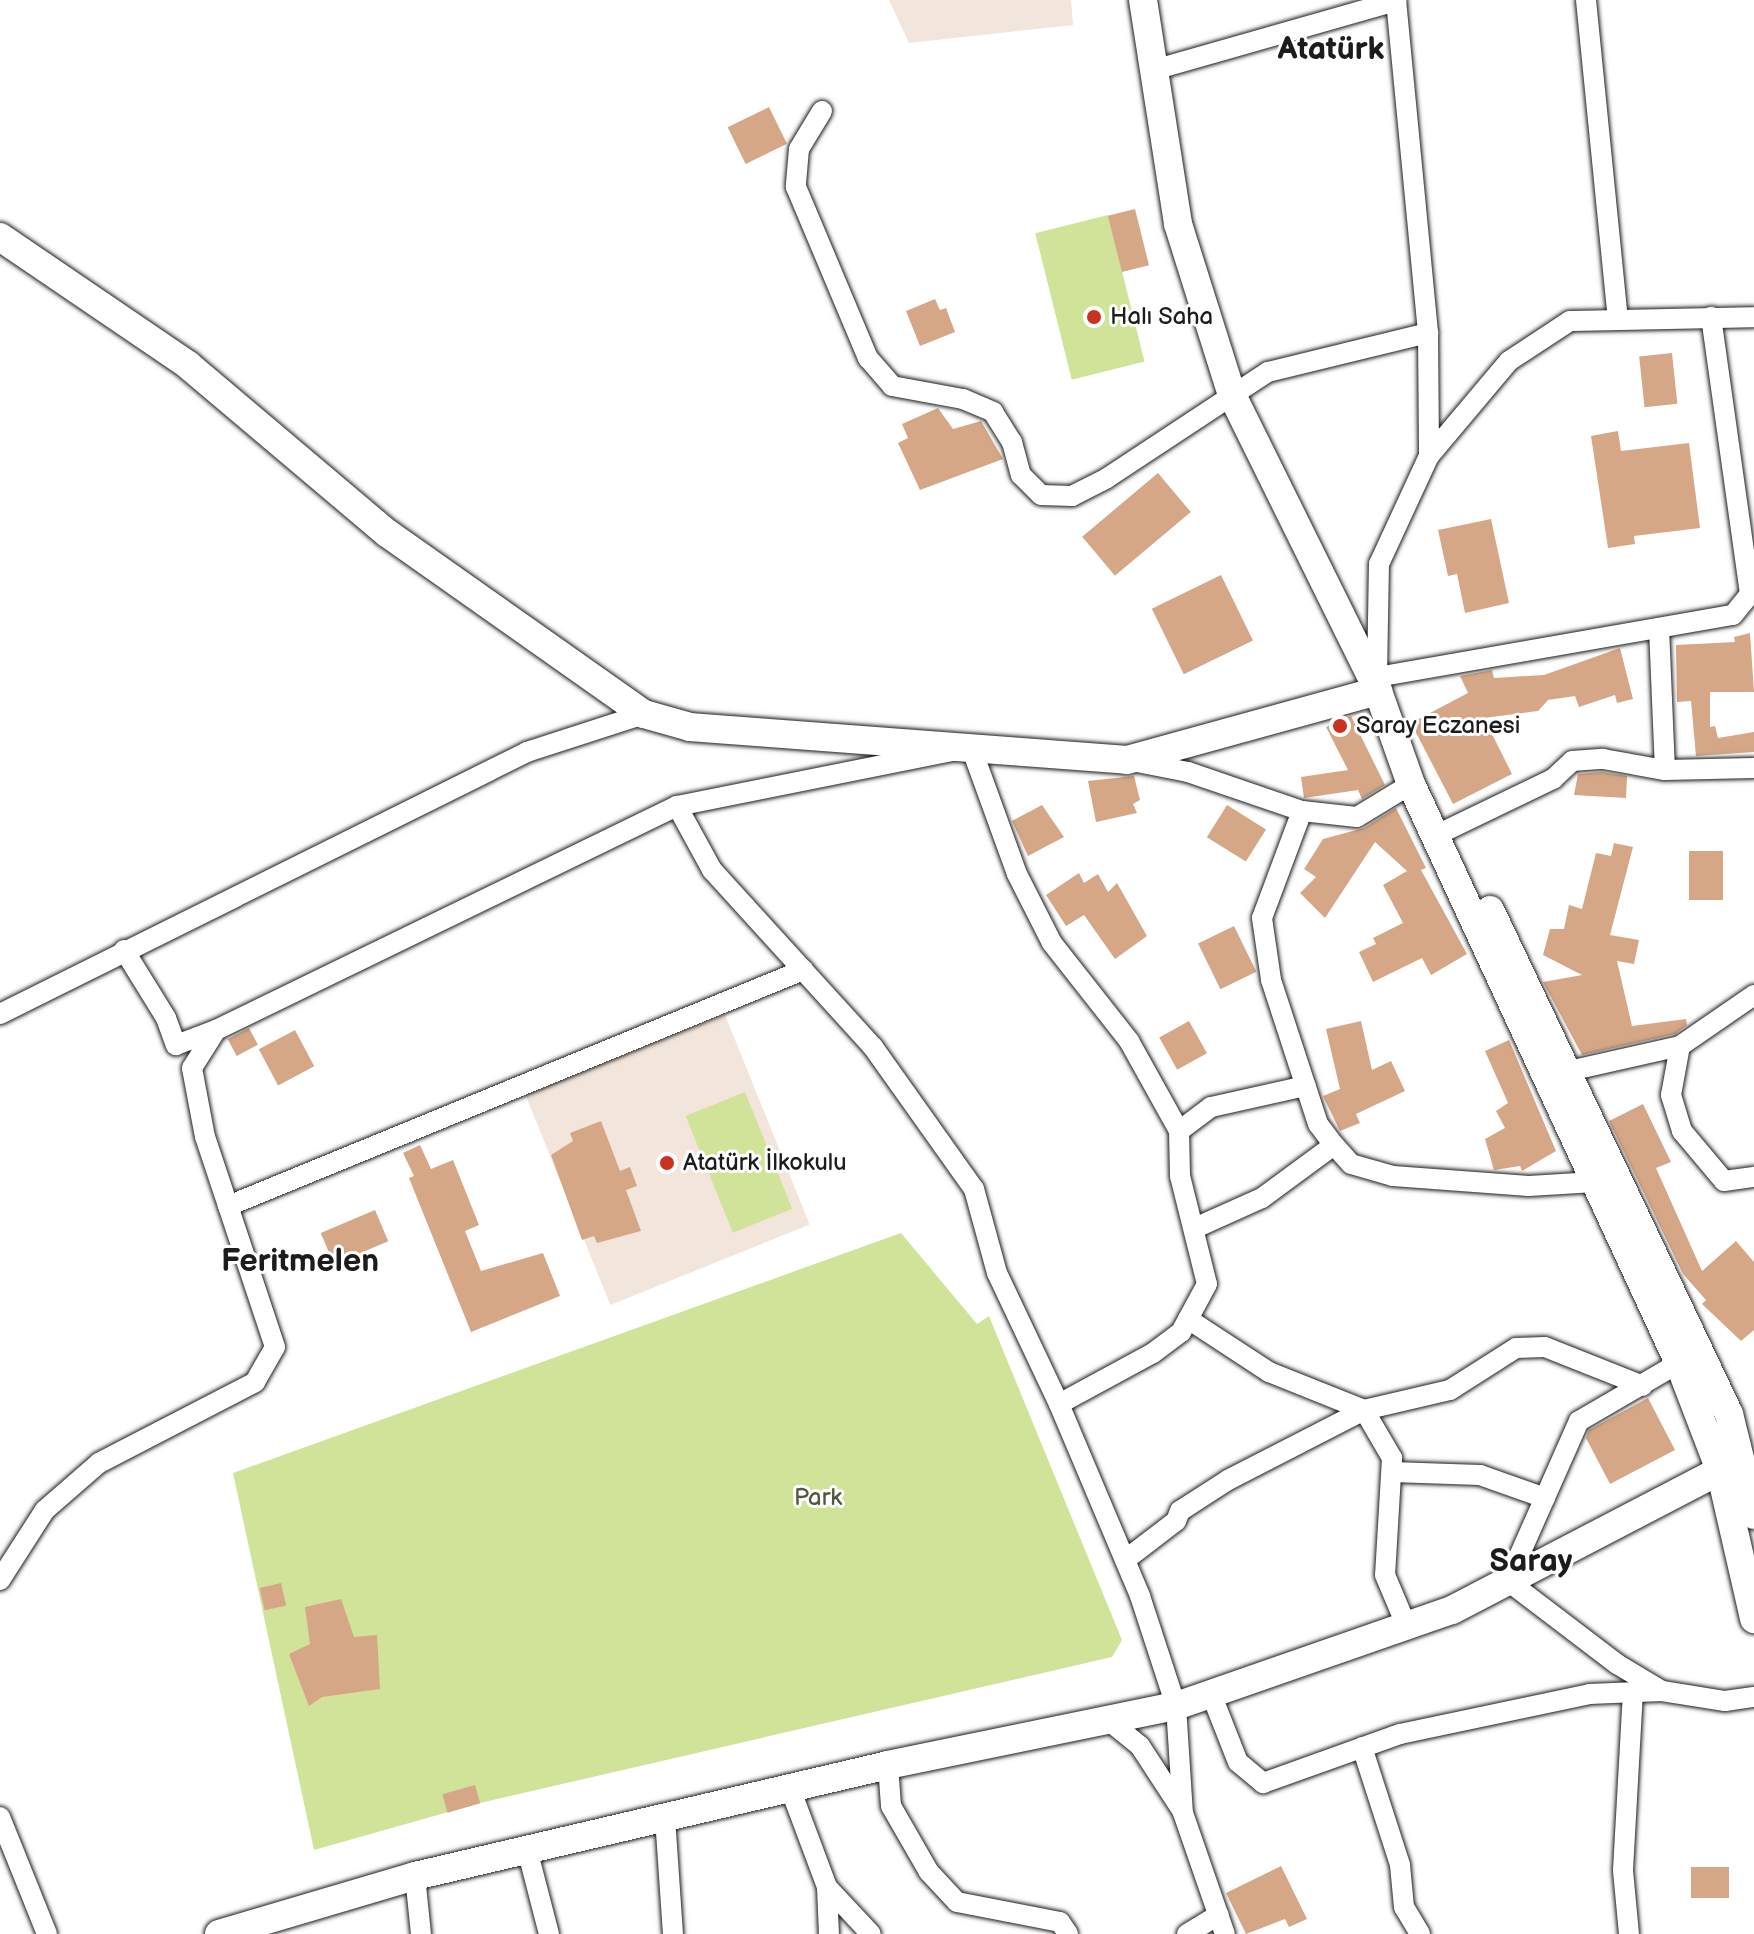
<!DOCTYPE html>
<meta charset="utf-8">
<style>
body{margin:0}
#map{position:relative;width:1754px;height:1934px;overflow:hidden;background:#fff;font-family:"Balsamiq Sans",sans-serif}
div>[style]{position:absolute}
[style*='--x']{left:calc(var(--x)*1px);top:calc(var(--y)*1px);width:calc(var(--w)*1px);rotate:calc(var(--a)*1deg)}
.built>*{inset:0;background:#f2e5db;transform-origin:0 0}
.green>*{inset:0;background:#d0e398;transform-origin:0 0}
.building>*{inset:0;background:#d5a786;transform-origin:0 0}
.roads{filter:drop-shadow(0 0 2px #1c1c1c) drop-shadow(0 0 2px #1c1c1c)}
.street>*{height:20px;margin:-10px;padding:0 10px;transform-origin:10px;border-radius:10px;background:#fff}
.secondary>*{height:28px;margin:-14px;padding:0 14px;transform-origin:14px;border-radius:14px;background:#fff}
.dots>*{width:22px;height:22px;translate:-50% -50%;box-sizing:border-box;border:4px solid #fff;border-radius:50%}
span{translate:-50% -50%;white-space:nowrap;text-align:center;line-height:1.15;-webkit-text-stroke:6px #fff;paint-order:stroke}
.poi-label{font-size:24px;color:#1c1c1c}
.left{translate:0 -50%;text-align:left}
.park-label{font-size:24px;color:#525841}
.district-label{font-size:32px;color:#1c1c1c;font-weight:700}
</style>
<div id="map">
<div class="built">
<div style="clip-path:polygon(889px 0,1071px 0,1073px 25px,909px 43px)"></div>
<div style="left:725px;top:1015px;width:226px;height:215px;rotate:68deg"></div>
</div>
<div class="green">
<div style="left:1108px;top:215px;width:151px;height:75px;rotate:76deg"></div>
<div style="left:745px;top:1092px;width:126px;height:64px;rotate:68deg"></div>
<div style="clip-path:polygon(901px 1233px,977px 1324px,989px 1316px,1122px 1640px,1112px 1657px,480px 1803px,314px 1850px,233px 1473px)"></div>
</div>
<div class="building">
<div style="left:769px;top:107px;width:41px;height:46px;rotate:64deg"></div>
<div style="left:1135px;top:209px;width:58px;height:28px;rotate:76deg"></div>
<div style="clip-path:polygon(935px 299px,940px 310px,946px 308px,955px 332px,920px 346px,906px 311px)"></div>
<div style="left:1672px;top:353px;width:51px;height:33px;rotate:84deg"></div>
<div style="clip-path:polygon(938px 408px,953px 429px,981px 421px,1003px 459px,920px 490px,898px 443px,908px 438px,902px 424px)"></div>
<div style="clip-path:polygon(1618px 431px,1621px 451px,1689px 443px,1700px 528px,1634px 536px,1635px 544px,1608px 548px,1591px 436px)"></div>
<div style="left:1158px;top:473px;width:51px;height:99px;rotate:50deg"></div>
<div style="clip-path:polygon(1491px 519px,1509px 603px,1465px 613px,1457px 574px,1448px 576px,1438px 530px)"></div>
<div style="left:1221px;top:575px;width:73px;height:77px;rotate:64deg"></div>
<div style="clip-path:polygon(1750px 633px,1754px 692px,1710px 692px,1710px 727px,1715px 726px,1718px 738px,1754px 732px,1754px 752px,1696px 756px,1691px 701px,1677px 702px,1676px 645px,1735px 642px,1734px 637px)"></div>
<div style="clip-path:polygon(1620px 648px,1633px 699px,1617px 703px,1615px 695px,1579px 707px,1575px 696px,1548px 700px,1538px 711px,1484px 718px,1512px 774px,1453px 804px,1411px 723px,1468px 693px,1460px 676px,1492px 670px,1494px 678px,1544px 675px)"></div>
<div style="clip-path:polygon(1351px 716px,1385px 785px,1362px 799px,1358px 790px,1304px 798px,1301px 777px,1348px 770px,1326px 727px)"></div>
<div style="clip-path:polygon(1602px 772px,1627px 776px,1626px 798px,1574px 795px,1578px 774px)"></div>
<div style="clip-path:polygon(1134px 776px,1140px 800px,1133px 804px,1137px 813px,1096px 822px,1088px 781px)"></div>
<div style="clip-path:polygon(1042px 805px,1064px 837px,1028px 856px,1012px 821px)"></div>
<div style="left:1227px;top:805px;width:46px;height:38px;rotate:32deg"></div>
<div style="clip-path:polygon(1396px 808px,1426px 868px,1421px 870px,1467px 954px,1431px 975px,1422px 958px,1373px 982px,1359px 952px,1376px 944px,1373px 938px,1403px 923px,1383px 885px,1407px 871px,1375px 842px,1325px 918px,1300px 893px,1316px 877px,1304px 869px,1323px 839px,1364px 828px)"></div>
<div style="clip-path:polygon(1614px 843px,1633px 847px,1610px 935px,1639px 940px,1634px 964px,1617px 961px,1632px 1026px,1686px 1019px,1687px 1025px,1675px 1034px,1582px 1055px,1543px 982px,1582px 975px,1543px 955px,1550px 929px,1564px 929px,1569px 905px,1582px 909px,1596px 853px,1611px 856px)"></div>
<div style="left:1689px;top:851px;width:34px;height:49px"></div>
<div style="clip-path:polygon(1079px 873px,1084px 883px,1098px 874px,1108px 892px,1117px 883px,1147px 936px,1115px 959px,1084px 915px,1066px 926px,1046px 895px)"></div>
<div style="left:1234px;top:926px;width:51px;height:40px;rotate:64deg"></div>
<div style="left:1189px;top:1021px;width:37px;height:34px;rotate:61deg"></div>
<div style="clip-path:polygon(1361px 1021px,1372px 1070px,1391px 1061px,1405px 1091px,1356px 1114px,1360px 1123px,1340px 1131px,1323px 1096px,1340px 1089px,1326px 1029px)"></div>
<div style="left:249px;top:1028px;width:19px;height:24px;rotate:62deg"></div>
<div style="left:295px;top:1030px;width:41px;height:41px;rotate:62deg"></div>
<div style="clip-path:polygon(1509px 1040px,1556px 1151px,1522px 1171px,1520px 1166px,1494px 1170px,1485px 1139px,1505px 1128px,1496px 1111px,1508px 1103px,1485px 1051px)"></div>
<div style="clip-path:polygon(1643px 1104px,1671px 1162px,1656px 1168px,1702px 1271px,1736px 1241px,1754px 1262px,1754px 1330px,1741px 1341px,1702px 1304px,1706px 1300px,1683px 1274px,1609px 1121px)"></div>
<div style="clip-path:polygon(601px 1121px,620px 1171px,630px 1167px,637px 1186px,626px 1190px,641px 1231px,597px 1243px,594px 1236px,582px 1240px,551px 1155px,573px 1141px,570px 1133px)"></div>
<div style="clip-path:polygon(420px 1145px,431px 1169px,453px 1160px,479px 1225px,465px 1231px,481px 1271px,543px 1253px,560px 1296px,471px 1332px,409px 1178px,414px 1176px,403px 1153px)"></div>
<div style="left:375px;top:1210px;width:34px;height:59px;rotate:67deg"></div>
<div style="clip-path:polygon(1648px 1398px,1675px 1450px,1610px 1484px,1586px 1438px,1589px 1430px)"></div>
<div style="left:281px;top:1583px;width:23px;height:22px;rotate:77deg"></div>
<div style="clip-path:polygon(341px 1599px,354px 1637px,377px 1635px,380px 1689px,322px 1697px,309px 1706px,289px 1654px,310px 1644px,305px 1607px)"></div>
<div style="left:475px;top:1785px;width:19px;height:34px;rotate:74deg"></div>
<div style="clip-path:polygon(1281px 1866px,1307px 1919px,1289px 1927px,1285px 1919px,1246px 1934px,1226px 1893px)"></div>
<div style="left:1691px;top:1867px;width:38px;height:31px"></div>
</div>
<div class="roads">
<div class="street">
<div style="--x:1396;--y:0;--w:335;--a:84.5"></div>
<div style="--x:1428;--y:333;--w:123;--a:89.5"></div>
<div style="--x:1586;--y:0;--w:321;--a:84.3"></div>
<div style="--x:1154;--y:70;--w:252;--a:-15.9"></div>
<div style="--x:822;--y:111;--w:44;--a:121.2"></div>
<div style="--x:799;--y:149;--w:38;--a:95"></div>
<div style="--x:796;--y:187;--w:186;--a:67.2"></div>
<div style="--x:868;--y:358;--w:37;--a:49"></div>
<div style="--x:892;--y:386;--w:72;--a:10.4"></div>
<div style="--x:963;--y:399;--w:33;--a:23"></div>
<div style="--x:993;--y:412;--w:36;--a:58"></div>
<div style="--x:1012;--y:442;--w:34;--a:75"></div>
<div style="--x:1021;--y:475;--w:28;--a:45"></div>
<div style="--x:1041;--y:495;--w:31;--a:2"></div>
<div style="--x:1072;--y:496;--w:39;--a:-27"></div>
<div style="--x:1107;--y:478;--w:193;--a:-33.4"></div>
<div style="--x:1268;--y:372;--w:165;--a:-13.7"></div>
<div style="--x:1659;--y:628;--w:142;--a:87.6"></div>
<div style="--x:1377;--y:677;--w:113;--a:-89"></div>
<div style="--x:1379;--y:564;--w:119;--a:-65.2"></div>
<div style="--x:1429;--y:456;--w:124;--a:-49.9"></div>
<div style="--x:1509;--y:361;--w:73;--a:-33.3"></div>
<div style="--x:1570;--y:321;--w:184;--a:-1.2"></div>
<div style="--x:1378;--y:691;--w:14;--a:-94"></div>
<div style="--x:1377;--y:677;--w:361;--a:-9.9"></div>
<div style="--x:1733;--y:615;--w:27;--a:-51"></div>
<div style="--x:1750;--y:594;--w:280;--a:-98"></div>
<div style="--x:1132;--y:761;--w:57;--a:11.1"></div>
<div style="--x:1188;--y:772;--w:120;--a:18.9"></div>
<div style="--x:1302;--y:811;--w:55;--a:6.2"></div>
<div style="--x:1357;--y:817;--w:63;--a:-31.4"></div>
<div style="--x:677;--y:806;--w:73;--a:61.3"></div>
<div style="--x:712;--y:870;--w:239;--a:47.7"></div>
<div style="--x:873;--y:1047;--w:174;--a:54.6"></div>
<div style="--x:974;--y:1189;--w:87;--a:74.7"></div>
<div style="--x:997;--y:1273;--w:145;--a:64.7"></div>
<div style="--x:1059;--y:1404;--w:208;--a:67.1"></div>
<div style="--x:1140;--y:1596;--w:116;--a:71.9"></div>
<div style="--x:1176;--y:1706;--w:107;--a:86.3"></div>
<div style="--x:1183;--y:1813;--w:128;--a:70.9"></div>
<div style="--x:1302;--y:811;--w:114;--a:110.5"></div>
<div style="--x:1262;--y:918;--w:63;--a:81.7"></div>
<div style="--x:1271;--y:980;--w:151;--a:71.9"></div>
<div style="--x:1318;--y:1124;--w:26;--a:53"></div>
<div style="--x:1334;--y:1145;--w:25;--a:48"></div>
<div style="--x:1351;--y:1164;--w:44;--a:15.9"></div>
<div style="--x:1393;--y:1176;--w:136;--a:4.2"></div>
<div style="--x:1529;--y:1186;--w:66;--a:-3.5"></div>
<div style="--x:1447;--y:830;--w:118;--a:-25.7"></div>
<div style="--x:1553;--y:779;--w:26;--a:-43"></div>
<div style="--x:1572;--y:761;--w:31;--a:-4"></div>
<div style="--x:1603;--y:759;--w:63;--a:10.1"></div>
<div style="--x:1665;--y:770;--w:89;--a:-1.3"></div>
<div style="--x:124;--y:950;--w:80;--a:58.3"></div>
<div style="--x:166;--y:1018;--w:29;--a:70"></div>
<div style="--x:176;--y:1045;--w:43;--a:-20.6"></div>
<div style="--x:216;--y:1030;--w:513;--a:-25.92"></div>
<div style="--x:677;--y:806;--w:300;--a:-11.3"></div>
<div style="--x:971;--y:747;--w:135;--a:70.1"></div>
<div style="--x:1017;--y:874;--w:77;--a:63.1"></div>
<div style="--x:1052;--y:943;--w:125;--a:51.8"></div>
<div style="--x:1129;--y:1041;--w:103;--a:60.9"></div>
<div style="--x:1179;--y:1131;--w:45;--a:88.7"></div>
<div style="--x:1180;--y:1176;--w:111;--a:76"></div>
<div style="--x:1207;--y:1284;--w:55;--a:118.4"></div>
<div style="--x:1181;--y:1332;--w:35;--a:143"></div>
<div style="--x:1153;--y:1353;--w:107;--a:151.5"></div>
<div style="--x:0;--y:1014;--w:589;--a:-26.43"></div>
<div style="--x:527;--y:752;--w:123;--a:-18"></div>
<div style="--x:1680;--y:1046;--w:50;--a:100.4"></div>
<div style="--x:1671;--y:1095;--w:38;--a:73"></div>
<div style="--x:1682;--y:1131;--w:65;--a:50"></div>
<div style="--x:1724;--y:1181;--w:30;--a:-8"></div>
<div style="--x:1569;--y:1071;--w:114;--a:-12.7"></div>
<div style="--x:1680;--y:1046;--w:90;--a:-34.6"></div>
<div style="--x:1179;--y:1131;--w:40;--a:-37"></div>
<div style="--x:1211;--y:1107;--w:97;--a:-12.5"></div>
<div style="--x:228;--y:1206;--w:622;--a:-22.31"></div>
<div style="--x:1195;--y:1228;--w:73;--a:-24.1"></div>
<div style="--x:1262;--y:1198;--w:89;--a:-36.4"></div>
<div style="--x:1188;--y:1319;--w:97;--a:33.2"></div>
<div style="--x:1269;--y:1372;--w:102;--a:21.8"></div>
<div style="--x:1364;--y:1410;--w:56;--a:59.7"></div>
<div style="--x:1392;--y:1458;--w:117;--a:93.4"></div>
<div style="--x:1385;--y:1575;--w:56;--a:67.1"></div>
<div style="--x:1392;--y:1472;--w:88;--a:2"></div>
<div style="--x:1480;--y:1475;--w:69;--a:19.5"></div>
<div style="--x:1125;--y:1560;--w:64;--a:-37.4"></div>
<div style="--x:1176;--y:1521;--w:11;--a:-68"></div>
<div style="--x:1180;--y:1511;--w:57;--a:-32.9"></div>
<div style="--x:1228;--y:1480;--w:153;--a:-27.2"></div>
<div style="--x:1364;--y:1410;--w:88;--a:-13.1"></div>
<div style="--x:1450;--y:1390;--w:78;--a:-32.5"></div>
<div style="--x:1516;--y:1348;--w:29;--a:-2"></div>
<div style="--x:1545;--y:1347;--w:105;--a:21.7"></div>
<div style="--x:0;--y:1580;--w:83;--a:-57.3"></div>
<div style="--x:45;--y:1510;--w:72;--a:-41"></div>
<div style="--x:99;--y:1463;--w:176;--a:-27.4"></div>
<div style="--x:255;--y:1382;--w:40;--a:-60.3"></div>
<div style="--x:275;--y:1347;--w:221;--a:-108.4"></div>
<div style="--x:205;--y:1137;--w:70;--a:-100.7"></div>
<div style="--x:192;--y:1068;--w:45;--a:-57.7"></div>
<div style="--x:1210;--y:1691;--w:76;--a:68.5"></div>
<div style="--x:1238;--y:1762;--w:33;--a:40"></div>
<div style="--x:1263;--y:1783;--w:145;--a:-19.7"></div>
<div style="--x:1400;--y:1734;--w:193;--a:-11.9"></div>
<div style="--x:1589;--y:1694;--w:73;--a:-2.4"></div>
<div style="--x:1662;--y:1691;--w:64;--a:9"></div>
<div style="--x:1725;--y:1701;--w:29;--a:-8"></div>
<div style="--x:1662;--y:1691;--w:52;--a:-149"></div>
<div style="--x:1617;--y:1664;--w:137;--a:-142.7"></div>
<div style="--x:1508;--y:1581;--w:175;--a:-66.1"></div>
<div style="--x:1579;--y:1421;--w:127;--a:-30.2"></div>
<div style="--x:1108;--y:1720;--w:41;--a:39.1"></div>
<div style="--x:1140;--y:1746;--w:75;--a:56.9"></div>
<div style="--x:1362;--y:1747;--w:124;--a:72.1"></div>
<div style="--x:1400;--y:1865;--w:42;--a:84.6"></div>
<div style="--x:1404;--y:1907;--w:31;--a:59"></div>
<div style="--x:888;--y:1765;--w:41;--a:85.8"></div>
<div style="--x:891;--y:1806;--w:76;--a:60.1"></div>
<div style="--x:929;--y:1872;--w:41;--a:47"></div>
<div style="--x:957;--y:1902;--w:105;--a:11"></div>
<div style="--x:1060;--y:1922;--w:14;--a:56"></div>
<div style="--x:790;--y:1788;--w:106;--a:69.5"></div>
<div style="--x:827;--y:1887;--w:64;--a:46.9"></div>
<div style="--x:0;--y:1817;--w:126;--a:68.1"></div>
<div style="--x:665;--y:1817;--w:117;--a:86.1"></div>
<div style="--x:527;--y:1849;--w:88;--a:75.5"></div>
<div style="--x:415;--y:1876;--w:58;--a:84.1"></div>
<div style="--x:827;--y:1887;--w:47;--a:87.6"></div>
<div style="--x:1187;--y:1934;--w:37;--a:-31"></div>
<div style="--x:1629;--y:1934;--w:64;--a:-95.4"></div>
<div style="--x:1623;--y:1870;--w:178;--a:-86.8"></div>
</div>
<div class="secondary">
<div style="--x:1143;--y:0;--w:227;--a:81.1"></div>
<div style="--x:1178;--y:224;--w:179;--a:72.5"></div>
<div style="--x:1232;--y:395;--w:330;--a:63.7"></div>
<div style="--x:1378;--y:691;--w:99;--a:70.5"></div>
<div style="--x:1411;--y:784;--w:638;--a:65.16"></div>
<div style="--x:1679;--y:1363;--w:115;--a:69"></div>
<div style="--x:1720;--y:1470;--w:153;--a:77.1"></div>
<div style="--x:0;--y:237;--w:227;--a:34.2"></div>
<div style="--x:188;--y:365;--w:260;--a:40.2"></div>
<div style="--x:387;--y:533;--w:314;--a:35.2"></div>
<div style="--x:644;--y:714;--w:48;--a:15.8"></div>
<div style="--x:690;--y:727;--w:438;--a:4.3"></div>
<div style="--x:1127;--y:760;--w:260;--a:-15.4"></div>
<div style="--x:1490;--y:910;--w:558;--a:64.63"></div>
<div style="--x:1729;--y:1414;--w:104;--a:76.1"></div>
<div style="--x:219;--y:1934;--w:204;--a:-16.5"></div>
<div style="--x:415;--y:1876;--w:486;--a:-13.2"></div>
<div style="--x:888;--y:1765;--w:294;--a:-11.6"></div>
<div style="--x:1176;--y:1706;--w:292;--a:-19.2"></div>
<div style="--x:1452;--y:1610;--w:325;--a:-27.5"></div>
</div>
</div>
<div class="dots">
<div style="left:1094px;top:317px;background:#c8321e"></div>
<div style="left:1340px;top:726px;background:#c8321e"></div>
<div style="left:667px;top:1163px;background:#c8321e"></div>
</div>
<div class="poi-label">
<span class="left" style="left:1110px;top:317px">Halı Saha</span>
<span class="left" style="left:1356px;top:726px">Saray Eczanesi</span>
<span class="left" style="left:683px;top:1163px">Atatürk İlkokulu</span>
</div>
<div class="park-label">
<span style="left:818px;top:1498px">Park</span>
</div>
<div class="district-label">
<span style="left:1331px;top:50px">Atatürk</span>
<span style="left:300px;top:1262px">Feritmelen</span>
<span style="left:1531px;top:1562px">Saray</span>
</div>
</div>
